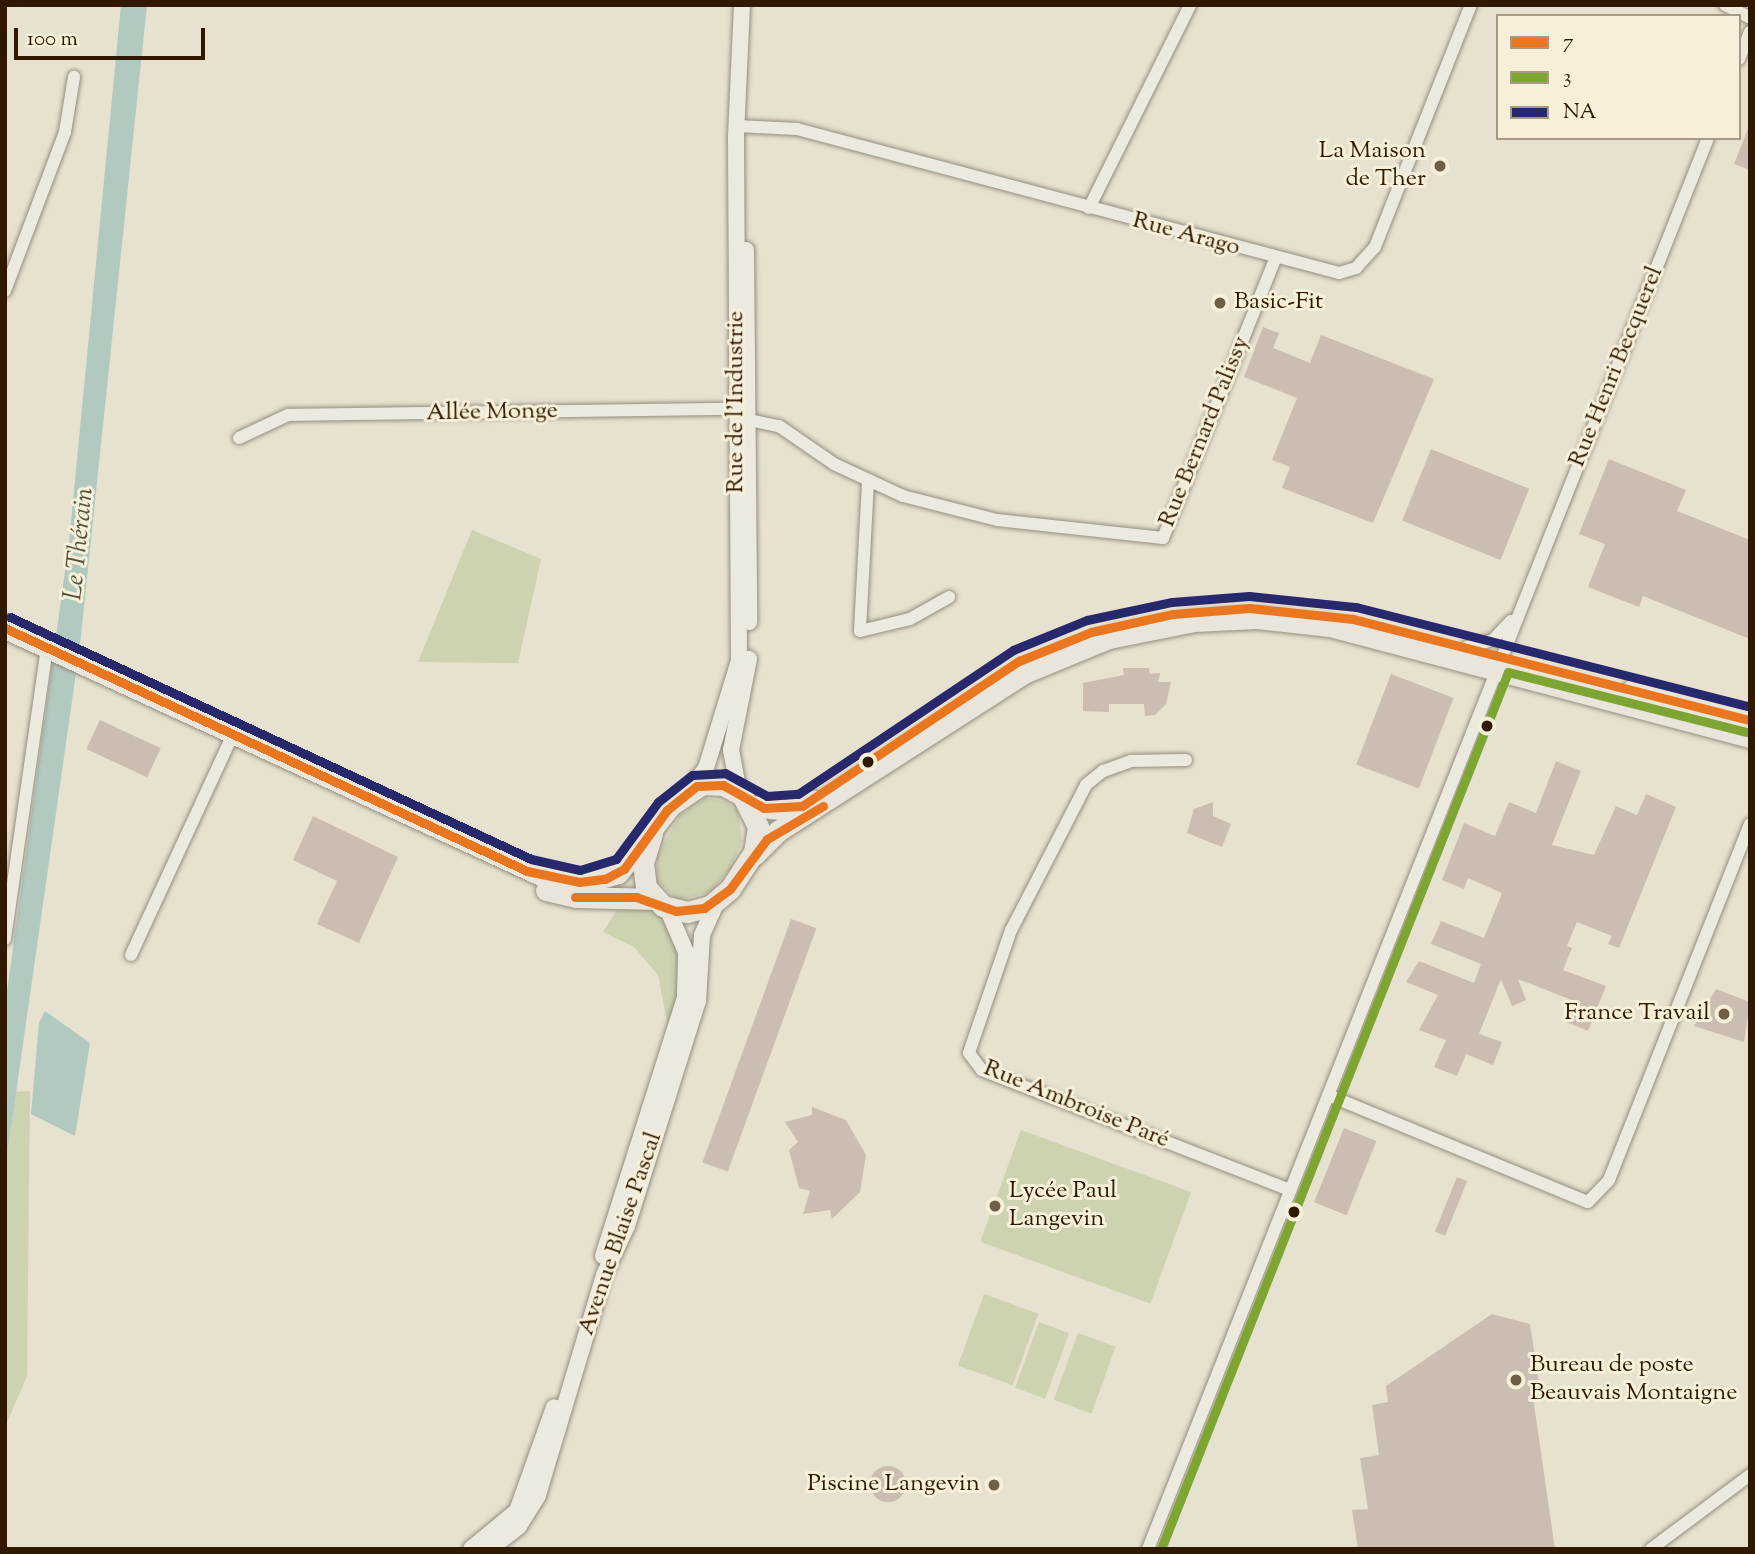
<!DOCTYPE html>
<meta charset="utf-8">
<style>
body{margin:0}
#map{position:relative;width:1755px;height:1554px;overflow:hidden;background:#e7e1cf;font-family:"Sorts Mill Goudy",serif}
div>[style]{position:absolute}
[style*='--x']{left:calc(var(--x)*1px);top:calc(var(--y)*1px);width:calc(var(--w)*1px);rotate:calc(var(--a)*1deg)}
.green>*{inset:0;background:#cdd2b0;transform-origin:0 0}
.water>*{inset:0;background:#b2c9c0}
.building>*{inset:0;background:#ccbdb2;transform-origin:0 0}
.round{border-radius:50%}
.roads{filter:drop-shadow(0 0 2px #948e80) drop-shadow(0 0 2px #948e80)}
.minor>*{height:12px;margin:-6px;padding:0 6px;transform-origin:6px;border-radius:6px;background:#ece9df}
.tertiary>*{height:16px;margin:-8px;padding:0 8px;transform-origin:8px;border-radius:8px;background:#ece9df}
.primary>*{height:21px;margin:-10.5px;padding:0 10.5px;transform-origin:10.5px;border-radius:10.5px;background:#e9e5da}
.bus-1>*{height:9px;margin:-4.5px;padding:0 4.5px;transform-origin:4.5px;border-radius:4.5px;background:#ea761f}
.bus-2>*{height:9px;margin:-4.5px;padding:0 4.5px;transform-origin:4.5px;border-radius:4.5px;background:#7ea431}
.bus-3>*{height:9px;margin:-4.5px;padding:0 4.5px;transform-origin:4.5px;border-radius:4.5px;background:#28296c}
.dots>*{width:19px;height:19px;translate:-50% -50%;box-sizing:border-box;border:4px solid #f6efd9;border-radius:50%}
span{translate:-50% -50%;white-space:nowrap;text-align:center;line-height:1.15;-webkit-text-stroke:6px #f6efd9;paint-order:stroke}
.poi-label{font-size:24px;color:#301900}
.right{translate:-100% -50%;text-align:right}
.left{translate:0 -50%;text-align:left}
.street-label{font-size:24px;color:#301900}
.water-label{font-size:26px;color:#555341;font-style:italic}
.frame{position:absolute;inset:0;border:7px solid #301900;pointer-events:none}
.legend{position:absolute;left:1496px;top:14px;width:245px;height:126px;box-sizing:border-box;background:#f6efd9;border:2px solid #a79982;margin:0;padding:9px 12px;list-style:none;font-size:21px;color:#301900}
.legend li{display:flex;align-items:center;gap:14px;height:35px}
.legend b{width:35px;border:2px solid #a79982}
.scale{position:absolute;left:14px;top:28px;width:191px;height:32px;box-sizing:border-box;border:4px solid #301900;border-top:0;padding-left:9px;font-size:21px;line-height:24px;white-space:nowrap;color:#301900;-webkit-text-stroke:5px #f6efd9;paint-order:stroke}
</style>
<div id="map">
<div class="green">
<div style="clip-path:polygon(472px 530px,541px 559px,518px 663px,418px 662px)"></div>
<div style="clip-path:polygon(705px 798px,725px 801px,738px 811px,742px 841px,732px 866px,711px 892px,678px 900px,657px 881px,657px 855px,680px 815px)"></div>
<div style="clip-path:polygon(620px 905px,645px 906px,668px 923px,680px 951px,681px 988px,673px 1025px,667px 1023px,658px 975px,634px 947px,603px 932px)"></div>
<div style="clip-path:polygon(30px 1091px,27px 1376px,5px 1427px,5px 1170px,16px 1092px)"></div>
<div style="left:1021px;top:1130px;width:181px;height:119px;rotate:20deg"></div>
<div style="left:984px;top:1294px;width:58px;height:76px;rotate:20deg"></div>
<div style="left:1039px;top:1322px;width:32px;height:70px;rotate:20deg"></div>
<div style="left:1078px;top:1333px;width:40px;height:71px;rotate:20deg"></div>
</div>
<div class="water">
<div style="clip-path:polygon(121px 5px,147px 5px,80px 645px,5px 1170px,5px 1006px,69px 542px)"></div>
<div style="clip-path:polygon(45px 1011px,90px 1043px,75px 1136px,31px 1114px,39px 1023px)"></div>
</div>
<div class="building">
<div style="clip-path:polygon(1749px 126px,1750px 126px,1750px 170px,1734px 164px)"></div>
<div style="clip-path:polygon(1263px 327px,1279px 333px,1273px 348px,1310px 363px,1321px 335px,1434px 379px,1373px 523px,1282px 488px,1290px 467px,1272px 460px,1297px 398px,1244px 377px)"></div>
<div style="left:1431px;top:449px;width:106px;height:77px;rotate:22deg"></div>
<div style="clip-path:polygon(1609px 459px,1686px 490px,1677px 511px,1750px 540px,1750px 639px,1643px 596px,1639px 607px,1588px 587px,1605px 544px,1579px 534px)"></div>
<div style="clip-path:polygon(1123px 668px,1149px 668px,1150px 674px,1160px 673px,1158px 682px,1171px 682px,1166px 704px,1155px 715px,1145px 716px,1144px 704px,1109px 704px,1109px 712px,1083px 711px,1083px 683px,1124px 675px)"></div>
<div style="left:1391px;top:674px;width:67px;height:97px;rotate:21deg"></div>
<div style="left:100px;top:720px;width:67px;height:32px;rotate:25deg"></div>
<div style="clip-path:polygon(1556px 761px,1581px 771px,1552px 845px,1594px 855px,1616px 806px,1637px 815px,1646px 794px,1676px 807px,1619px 948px,1608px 944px,1612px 936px,1577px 922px,1567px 946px,1572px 948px,1563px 970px,1606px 986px,1588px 1031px,1566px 1022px,1574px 1001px,1518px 979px,1526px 1000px,1512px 1006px,1501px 979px,1479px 1034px,1502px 1042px,1493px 1065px,1466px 1054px,1457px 1076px,1434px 1067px,1446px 1040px,1419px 1030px,1438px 995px,1406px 982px,1419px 961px,1474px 983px,1481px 964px,1431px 944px,1441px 921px,1484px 938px,1502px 893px,1468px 878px,1464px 889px,1442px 880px,1464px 823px,1495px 836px,1509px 802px,1536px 813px)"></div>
<div style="clip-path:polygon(1213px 802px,1213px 816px,1231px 824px,1222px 847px,1187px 833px,1194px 809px)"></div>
<div style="clip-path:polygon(313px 816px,398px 857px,359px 943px,317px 924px,337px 881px,293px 860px)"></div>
<div style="left:791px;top:919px;width:27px;height:259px;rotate:20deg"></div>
<div style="clip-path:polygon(1716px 989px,1750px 1002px,1744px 1042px,1694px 1026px)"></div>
<div style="clip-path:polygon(812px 1107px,846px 1120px,866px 1155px,860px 1192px,832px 1219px,830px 1210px,803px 1214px,810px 1191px,799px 1188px,789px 1150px,798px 1142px,785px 1122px,812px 1115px)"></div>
<div style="left:1344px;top:1128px;width:35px;height:80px;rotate:22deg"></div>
<div style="left:1457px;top:1177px;width:11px;height:59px;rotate:22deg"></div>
<div style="clip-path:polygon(1492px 1314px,1530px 1324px,1539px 1383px,1531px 1384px,1555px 1549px,1358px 1549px,1352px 1510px,1368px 1509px,1360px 1458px,1379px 1455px,1372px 1405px,1388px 1402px,1386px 1386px)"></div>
<div class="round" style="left:870px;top:1466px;width:36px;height:36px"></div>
</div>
<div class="roads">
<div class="minor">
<div style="--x:1725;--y:5;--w:28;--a:27"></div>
<div style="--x:1739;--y:59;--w:29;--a:-68"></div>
<div style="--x:737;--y:126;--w:60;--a:2.9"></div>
<div style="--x:797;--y:129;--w:561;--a:14.88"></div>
<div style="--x:1339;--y:273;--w:18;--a:-16"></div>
<div style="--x:1356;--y:268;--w:28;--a:-48"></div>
<div style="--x:1375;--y:247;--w:260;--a:-68.4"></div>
<div style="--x:1089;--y:208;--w:227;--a:-63.5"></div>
<div style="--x:5;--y:291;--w:170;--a:-69.3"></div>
<div style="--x:65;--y:132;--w:56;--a:-80.7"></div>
<div style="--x:740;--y:418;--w:40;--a:12"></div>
<div style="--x:779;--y:426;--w:67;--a:34.6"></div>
<div style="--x:834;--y:464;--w:76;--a:24.9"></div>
<div style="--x:903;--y:496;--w:97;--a:14.3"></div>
<div style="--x:997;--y:520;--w:167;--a:6.2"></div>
<div style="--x:1163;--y:538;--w:301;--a:-68.1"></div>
<div style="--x:239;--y:438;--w:54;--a:-25.1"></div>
<div style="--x:288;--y:415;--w:458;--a:-0.8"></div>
<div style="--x:868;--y:482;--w:149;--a:93.1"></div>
<div style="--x:860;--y:631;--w:51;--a:-13.5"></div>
<div style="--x:910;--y:619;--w:45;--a:-29.4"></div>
<div style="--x:1467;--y:647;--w:27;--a:-15"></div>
<div style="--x:1493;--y:640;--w:26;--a:-47"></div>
<div style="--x:1186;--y:760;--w:55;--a:179"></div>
<div style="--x:1131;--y:761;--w:30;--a:160"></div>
<div style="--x:1103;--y:771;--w:22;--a:141"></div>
<div style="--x:1086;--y:785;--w:163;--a:117.3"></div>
<div style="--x:1011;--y:930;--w:130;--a:108.9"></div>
<div style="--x:969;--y:1053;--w:21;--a:53"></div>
<div style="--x:982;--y:1070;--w:331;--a:21.3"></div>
<div style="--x:5;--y:939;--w:295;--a:-81.8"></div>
<div style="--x:131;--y:955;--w:243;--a:-65.2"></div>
<div style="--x:1328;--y:1095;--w:281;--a:22.4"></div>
<div style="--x:1588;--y:1202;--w:30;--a:-46"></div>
<div style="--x:1609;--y:1180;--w:383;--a:-68.4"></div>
<div style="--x:1148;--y:1549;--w:1518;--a:-68.35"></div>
<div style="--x:1651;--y:1549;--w:124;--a:-36.8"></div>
</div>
<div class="tertiary">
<div style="--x:746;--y:250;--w:372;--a:89.5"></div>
<div style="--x:691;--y:788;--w:25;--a:-53"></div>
<div style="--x:706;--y:768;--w:112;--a:-72.9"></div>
<div style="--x:739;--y:661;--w:525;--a:-90.33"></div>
<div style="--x:736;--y:136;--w:131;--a:-87.4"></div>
<div style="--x:739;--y:793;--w:44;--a:-100.5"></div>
<div style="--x:731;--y:750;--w:93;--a:-78.8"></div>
<div style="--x:603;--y:1256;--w:272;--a:-72.4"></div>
<div style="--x:685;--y:997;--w:45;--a:-88.7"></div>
<div style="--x:686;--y:952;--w:48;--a:-113.4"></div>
<div style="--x:471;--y:1549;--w:60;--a:-39.6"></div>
<div style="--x:517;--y:1511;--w:110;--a:-70.4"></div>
<div style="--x:490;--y:1549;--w:37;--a:-38"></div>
<div style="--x:519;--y:1526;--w:36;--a:-58"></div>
<div style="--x:538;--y:1495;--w:230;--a:-73.3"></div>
<div style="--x:604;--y:1275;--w:54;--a:-64.9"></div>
<div style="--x:627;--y:1226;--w:236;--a:-72.5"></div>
<div style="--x:698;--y:1001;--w:66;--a:-86.5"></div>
<div style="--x:702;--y:935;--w:35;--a:-66"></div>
</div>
<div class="primary">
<div style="--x:5;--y:628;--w:595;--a:24.75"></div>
<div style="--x:545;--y:877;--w:42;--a:6.8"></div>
<div style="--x:587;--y:882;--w:32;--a:-16"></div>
<div style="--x:618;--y:873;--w:86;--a:-52.1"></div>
<div style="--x:671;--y:805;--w:37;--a:-34"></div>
<div style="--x:702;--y:784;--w:21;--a:3"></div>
<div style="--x:723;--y:785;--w:21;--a:28"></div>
<div style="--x:742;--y:795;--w:36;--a:63"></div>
<div style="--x:758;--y:827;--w:25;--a:99"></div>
<div style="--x:754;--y:852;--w:44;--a:123"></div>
<div style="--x:730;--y:889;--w:26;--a:140"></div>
<div style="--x:710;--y:906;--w:24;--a:165"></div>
<div style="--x:687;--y:912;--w:25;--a:-166"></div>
<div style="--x:663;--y:906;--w:25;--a:-132"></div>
<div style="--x:646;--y:887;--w:24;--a:-97"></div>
<div style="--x:643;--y:863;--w:31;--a:-73"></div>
<div style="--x:1632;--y:690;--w:122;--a:14.3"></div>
<div style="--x:751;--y:806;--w:36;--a:6"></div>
<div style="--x:787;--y:810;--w:28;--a:-19"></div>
<div style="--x:754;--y:855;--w:34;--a:-45"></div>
<div style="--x:778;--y:831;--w:295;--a:-32.7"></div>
<div style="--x:1026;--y:672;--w:90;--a:-22.3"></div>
<div style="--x:1109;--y:638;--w:87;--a:-11.3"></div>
<div style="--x:1194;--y:621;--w:63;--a:-2.7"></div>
<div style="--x:1257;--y:618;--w:73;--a:6.3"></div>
<div style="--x:1330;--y:626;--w:434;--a:14.8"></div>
<div style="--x:546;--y:890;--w:31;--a:13"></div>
<div style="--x:576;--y:897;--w:79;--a:1.5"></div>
</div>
</div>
<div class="bus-1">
<div style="--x:5;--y:628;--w:576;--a:24.96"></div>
<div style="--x:527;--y:871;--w:53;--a:11.9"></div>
<div style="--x:579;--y:882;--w:26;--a:-7"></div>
<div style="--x:605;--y:879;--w:21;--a:-28"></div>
<div style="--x:624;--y:869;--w:73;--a:-53.9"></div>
<div style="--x:667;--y:810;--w:38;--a:-39"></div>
<div style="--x:697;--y:786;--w:26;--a:-2"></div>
<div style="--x:723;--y:785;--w:47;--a:29.3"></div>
<div style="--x:764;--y:808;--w:38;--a:-3"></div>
<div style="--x:802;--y:806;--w:261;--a:-33.8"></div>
<div style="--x:1019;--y:661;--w:78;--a:-21.9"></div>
<div style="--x:1091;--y:632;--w:84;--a:-12.4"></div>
<div style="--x:1173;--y:614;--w:76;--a:-4.5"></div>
<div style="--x:1249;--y:608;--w:105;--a:6"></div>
<div style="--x:1353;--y:619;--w:410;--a:14.3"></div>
<div style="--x:575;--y:897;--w:61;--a:0"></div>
<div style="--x:636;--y:897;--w:42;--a:19.3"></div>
<div style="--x:676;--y:911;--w:28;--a:-6"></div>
<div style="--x:704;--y:908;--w:32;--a:-36"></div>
<div style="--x:730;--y:889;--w:62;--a:-53.5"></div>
<div style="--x:767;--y:839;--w:65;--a:-30.5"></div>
</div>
<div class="bus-2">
<div style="--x:1161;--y:1549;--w:943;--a:-68.41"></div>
<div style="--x:1508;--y:672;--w:246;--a:14.1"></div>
</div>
<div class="bus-3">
<div style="--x:10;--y:617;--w:574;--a:24.91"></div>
<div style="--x:531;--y:859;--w:50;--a:12.7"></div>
<div style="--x:580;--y:870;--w:38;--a:-17"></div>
<div style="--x:616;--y:859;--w:71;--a:-53.6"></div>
<div style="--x:658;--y:802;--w:43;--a:-38.5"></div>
<div style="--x:692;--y:775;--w:33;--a:-3"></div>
<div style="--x:725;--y:773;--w:48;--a:28.7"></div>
<div style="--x:767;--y:796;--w:31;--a:-4"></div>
<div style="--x:798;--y:794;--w:259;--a:-33.8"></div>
<div style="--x:1013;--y:650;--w:80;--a:-22.1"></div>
<div style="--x:1087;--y:620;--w:87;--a:-12"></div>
<div style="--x:1172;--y:602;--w:77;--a:-4.5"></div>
<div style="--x:1249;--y:596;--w:108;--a:5.9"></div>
<div style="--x:1356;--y:607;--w:406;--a:14.2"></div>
</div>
<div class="dots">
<div style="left:1440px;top:166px;background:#705f48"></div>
<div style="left:1220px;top:303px;background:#705f48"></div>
<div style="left:1487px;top:726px;background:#301900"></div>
<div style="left:868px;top:762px;background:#301900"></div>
<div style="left:1724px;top:1014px;background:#705f48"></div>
<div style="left:995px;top:1206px;background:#705f48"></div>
<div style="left:1294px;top:1212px;background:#301900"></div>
<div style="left:1516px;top:1380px;background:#705f48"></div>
<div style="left:994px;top:1485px;background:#705f48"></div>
</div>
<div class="poi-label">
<span class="right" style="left:1426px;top:166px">La Maison<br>de Ther</span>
<span class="left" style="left:1234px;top:303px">Basic-Fit</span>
<span class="right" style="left:1710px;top:1014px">France Travail</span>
<span class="left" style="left:1009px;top:1206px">Lycée Paul<br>Langevin</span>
<span class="left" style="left:1530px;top:1380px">Bureau de poste<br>Beauvais Montaigne</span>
<span class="right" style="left:980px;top:1485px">Piscine Langevin</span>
</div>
<div class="street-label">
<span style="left:1186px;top:235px;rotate:15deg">Rue Arago</span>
<span style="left:1617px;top:367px;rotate:-68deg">Rue Henri Becquerel</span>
<span style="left:737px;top:402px;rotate:-90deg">Rue de l'Industrie</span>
<span style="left:492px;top:413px;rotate:-1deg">Allée Monge</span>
<span style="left:1205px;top:432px;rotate:-68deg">Rue Bernard Palissy</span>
<span style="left:1076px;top:1105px;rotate:22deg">Rue Ambroise Paré</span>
<span style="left:621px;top:1234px;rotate:-71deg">Avenue Blaise Pascal</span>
</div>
<div class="water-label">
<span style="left:80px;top:544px;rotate:-84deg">Le Thérain</span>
</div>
<div class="frame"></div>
<ul class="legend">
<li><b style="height:9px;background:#ea761f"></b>7</li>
<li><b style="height:9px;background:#7ea431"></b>3</li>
<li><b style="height:9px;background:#28296c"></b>NA</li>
</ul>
<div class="scale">100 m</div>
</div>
